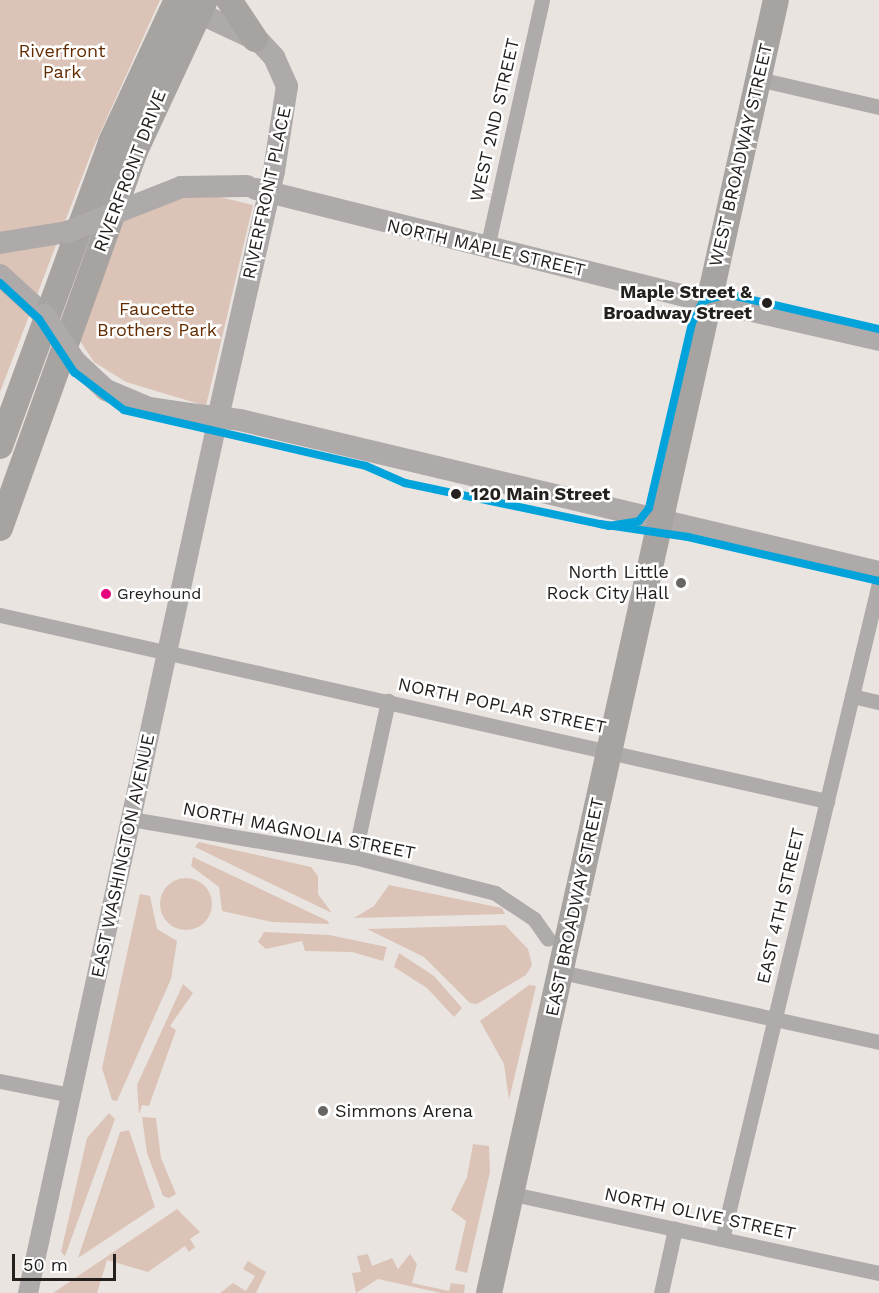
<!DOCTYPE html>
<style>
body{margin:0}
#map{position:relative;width:879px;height:1293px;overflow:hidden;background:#eae4e1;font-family:"Work Sans",sans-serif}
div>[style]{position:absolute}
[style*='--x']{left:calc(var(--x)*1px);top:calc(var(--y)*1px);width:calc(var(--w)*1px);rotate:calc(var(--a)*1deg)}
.green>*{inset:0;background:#dbc4b7}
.round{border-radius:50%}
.minor>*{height:15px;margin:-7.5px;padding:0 7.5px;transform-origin:7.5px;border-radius:7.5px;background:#aeabaa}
.tertiary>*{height:20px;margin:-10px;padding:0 10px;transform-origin:10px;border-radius:10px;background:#aeabaa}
.secondary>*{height:22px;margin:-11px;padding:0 11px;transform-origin:11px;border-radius:11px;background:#aeaaa9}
.primary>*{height:26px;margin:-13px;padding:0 13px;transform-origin:13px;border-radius:13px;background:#a7a3a1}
.secondary-bridge>*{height:22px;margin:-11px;padding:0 11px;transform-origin:11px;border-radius:11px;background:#aeaaa9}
.tram-1>*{height:8px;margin:-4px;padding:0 4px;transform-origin:4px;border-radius:4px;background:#02a3da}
.dots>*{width:16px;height:16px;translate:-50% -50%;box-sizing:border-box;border:3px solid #fff;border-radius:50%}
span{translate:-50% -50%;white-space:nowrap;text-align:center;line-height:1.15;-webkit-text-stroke:5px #fff;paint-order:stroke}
.bus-label{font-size:16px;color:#24201e}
.left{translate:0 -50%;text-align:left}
.park-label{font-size:18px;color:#632c00}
.street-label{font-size:18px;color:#24201e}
.stop-label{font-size:18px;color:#24201e;font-weight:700}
.right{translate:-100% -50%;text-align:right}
.poi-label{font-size:18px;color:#24201e}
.scale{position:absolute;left:12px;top:1254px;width:104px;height:27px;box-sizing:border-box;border:3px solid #24201e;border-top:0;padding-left:8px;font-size:18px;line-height:21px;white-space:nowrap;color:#24201e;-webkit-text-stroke:4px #fff;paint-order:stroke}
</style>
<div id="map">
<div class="green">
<div style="clip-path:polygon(0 0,160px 0,92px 151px,0 392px)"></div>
<div style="clip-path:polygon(203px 193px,253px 205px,206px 406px,126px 382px,94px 362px,80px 341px,124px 215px,166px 198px)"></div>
<div style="clip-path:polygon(199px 842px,311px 867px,318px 876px,318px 894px,332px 913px,195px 847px)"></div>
<div style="clip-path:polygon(193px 857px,328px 921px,329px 924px,272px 922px,222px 911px,219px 887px,191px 866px)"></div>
<div class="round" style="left:160px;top:878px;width:52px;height:52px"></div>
<div style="clip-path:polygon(389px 885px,502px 908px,505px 914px,354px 918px,374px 906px)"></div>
<div style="clip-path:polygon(140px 894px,150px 896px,157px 929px,177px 941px,171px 979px,117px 1101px,112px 1100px,102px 1068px)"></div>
<div style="clip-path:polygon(505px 925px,528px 949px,532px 965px,526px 975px,477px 1004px,470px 1003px,424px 957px,367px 929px)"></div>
<div style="clip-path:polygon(264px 932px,329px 935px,387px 947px,383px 961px,352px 952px,305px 951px,302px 941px,266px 949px,258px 942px)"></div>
<div style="clip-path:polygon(399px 953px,434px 976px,462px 1008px,454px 1017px,427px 988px,394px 967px)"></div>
<div style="clip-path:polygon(183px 984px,193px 993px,170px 1026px,176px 1030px,149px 1106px,142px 1105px,139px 1114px,137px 1085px)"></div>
<div style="clip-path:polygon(529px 985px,536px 986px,509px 1100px,504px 1064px,480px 1021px)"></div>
<div style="clip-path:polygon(109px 1113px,115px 1119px,65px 1256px,61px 1252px,87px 1138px)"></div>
<div style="clip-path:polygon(142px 1117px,156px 1118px,161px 1158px,176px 1194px,169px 1198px,163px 1196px,147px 1153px)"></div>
<div style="clip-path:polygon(129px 1130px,155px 1207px,78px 1258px,120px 1132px)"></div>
<div style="clip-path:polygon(473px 1144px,489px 1146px,490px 1172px,467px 1273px,455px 1270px,466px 1221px,451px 1210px,467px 1177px)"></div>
<div style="clip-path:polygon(177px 1209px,200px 1232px,190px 1239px,195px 1247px,189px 1252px,185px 1246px,148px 1272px,107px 1260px,97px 1293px,53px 1293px)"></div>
<div style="clip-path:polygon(368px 1254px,372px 1266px,392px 1258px,398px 1269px,410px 1254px,417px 1264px,412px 1283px,449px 1291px,451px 1283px,465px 1285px,464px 1293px,441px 1293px,378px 1279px,356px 1293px,352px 1273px,361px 1272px,357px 1256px)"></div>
<div style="clip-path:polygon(248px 1261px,266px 1272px,256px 1293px,220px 1293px,233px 1283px,246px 1291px,255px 1276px,243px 1269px)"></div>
</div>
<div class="minor">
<div style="--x:758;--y:79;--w:124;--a:13"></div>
<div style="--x:487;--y:248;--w:254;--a:-77.5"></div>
<div style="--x:0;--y:615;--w:848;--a:12.68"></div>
<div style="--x:852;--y:696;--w:28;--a:13"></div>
<div style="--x:131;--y:819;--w:226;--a:9.7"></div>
<div style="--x:354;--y:857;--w:146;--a:14.3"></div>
<div style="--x:495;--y:893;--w:47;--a:33.7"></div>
<div style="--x:534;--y:919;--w:24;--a:55"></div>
<div style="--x:354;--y:857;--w:160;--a:-77.7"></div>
<div style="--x:561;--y:972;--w:326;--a:12.4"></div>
<div style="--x:0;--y:1081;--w:72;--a:11.2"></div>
<div style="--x:513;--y:1194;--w:374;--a:12.2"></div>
<div style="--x:722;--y:1239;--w:675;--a:-76.54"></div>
<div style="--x:661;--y:1293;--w:66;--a:-77.7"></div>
</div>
<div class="tertiary">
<div style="--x:708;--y:302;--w:175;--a:12.8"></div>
<div style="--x:28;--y:1293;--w:895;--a:-77.75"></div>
</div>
<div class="secondary">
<div style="--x:182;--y:5;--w:85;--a:25.1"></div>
<div style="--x:259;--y:41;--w:22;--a:47"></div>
<div style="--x:274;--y:57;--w:32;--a:66"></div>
<div style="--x:287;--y:86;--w:86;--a:98.7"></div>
<div style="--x:274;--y:171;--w:253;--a:102.8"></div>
<div style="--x:256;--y:189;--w:466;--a:14"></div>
<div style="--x:0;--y:243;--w:68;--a:-9.3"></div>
<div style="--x:0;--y:275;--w:59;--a:42.3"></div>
<div style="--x:190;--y:414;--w:50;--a:6.8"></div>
<div style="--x:240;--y:420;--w:657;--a:13.38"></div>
</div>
<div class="primary">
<div style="--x:229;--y:0;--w:47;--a:56.3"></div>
<div style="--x:0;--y:446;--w:324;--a:-69.9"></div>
<div style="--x:111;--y:142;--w:157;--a:-65.1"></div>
<div style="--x:0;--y:528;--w:400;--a:-70.3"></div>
<div style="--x:135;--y:151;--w:166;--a:-65.1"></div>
<div style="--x:489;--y:1293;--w:1324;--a:-77.49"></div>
</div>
<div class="secondary-bridge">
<div style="--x:67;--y:232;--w:123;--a:-21.5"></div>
<div style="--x:181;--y:187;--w:66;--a:-0.9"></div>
<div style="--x:44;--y:315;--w:55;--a:56"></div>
<div style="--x:75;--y:361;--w:42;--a:43.1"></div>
<div style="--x:106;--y:390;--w:47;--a:22.7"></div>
<div style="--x:149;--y:408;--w:41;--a:8.3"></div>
</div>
<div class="tram-1">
<div style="--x:0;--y:283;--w:53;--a:42.7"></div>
<div style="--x:39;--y:319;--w:64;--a:56.6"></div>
<div style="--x:74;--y:372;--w:63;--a:37.2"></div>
<div style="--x:124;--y:410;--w:248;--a:13"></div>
<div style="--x:366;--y:466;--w:43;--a:23.6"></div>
<div style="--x:405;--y:483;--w:208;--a:11.9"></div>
<div style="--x:609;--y:526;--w:30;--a:-9"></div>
<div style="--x:639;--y:521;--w:16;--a:-52"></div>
<div style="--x:649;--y:508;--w:190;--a:-76.9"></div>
<div style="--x:692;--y:323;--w:25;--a:-63"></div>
<div style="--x:703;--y:301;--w:25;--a:-16"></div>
<div style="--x:727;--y:294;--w:156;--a:13"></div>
<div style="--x:600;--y:524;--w:89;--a:8.4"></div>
<div style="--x:688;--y:537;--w:196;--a:13"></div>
</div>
<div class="dots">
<div style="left:767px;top:303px;background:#24201e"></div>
<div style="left:456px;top:494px;background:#24201e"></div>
<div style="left:681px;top:583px;background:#696562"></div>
<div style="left:106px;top:594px;background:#e5007d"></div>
<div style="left:323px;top:1111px;background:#696562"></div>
</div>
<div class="bus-label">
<span class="left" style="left:117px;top:594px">Greyhound</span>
</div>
<div class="park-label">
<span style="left:62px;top:62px">Riverfront<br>Park</span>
<span style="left:157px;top:320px">Faucette<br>Brothers Park</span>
</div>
<div class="street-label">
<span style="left:495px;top:120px;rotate:-77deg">WEST 2ND STREET</span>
<span style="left:741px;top:155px;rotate:-77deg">WEST BROADWAY STREET</span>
<span style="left:130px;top:171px;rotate:-69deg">RIVERFRONT DRIVE</span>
<span style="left:267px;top:193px;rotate:-78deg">RIVERFRONT PLACE</span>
<span style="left:486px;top:248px;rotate:13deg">NORTH MAPLE STREET</span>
<span style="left:502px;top:706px;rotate:12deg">NORTH POPLAR STREET</span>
<span style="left:299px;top:831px;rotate:11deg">NORTH MAGNOLIA STREET</span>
<span style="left:123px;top:856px;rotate:-78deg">EAST WASHINGTON AVENUE</span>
<span style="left:781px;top:906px;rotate:-77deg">EAST 4TH STREET</span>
<span style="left:575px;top:907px;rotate:-78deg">EAST BROADWAY STREET</span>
<span style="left:700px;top:1214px;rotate:12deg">NORTH OLIVE STREET</span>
</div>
<div class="stop-label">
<span class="right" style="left:752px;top:303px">Maple Street &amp;<br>Broadway Street</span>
<span class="left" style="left:471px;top:494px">120 Main Street</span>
</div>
<div class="poi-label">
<span class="right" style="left:669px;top:583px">North Little<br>Rock City Hall</span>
<span class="left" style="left:335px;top:1111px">Simmons Arena</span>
</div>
<div class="scale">50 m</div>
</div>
